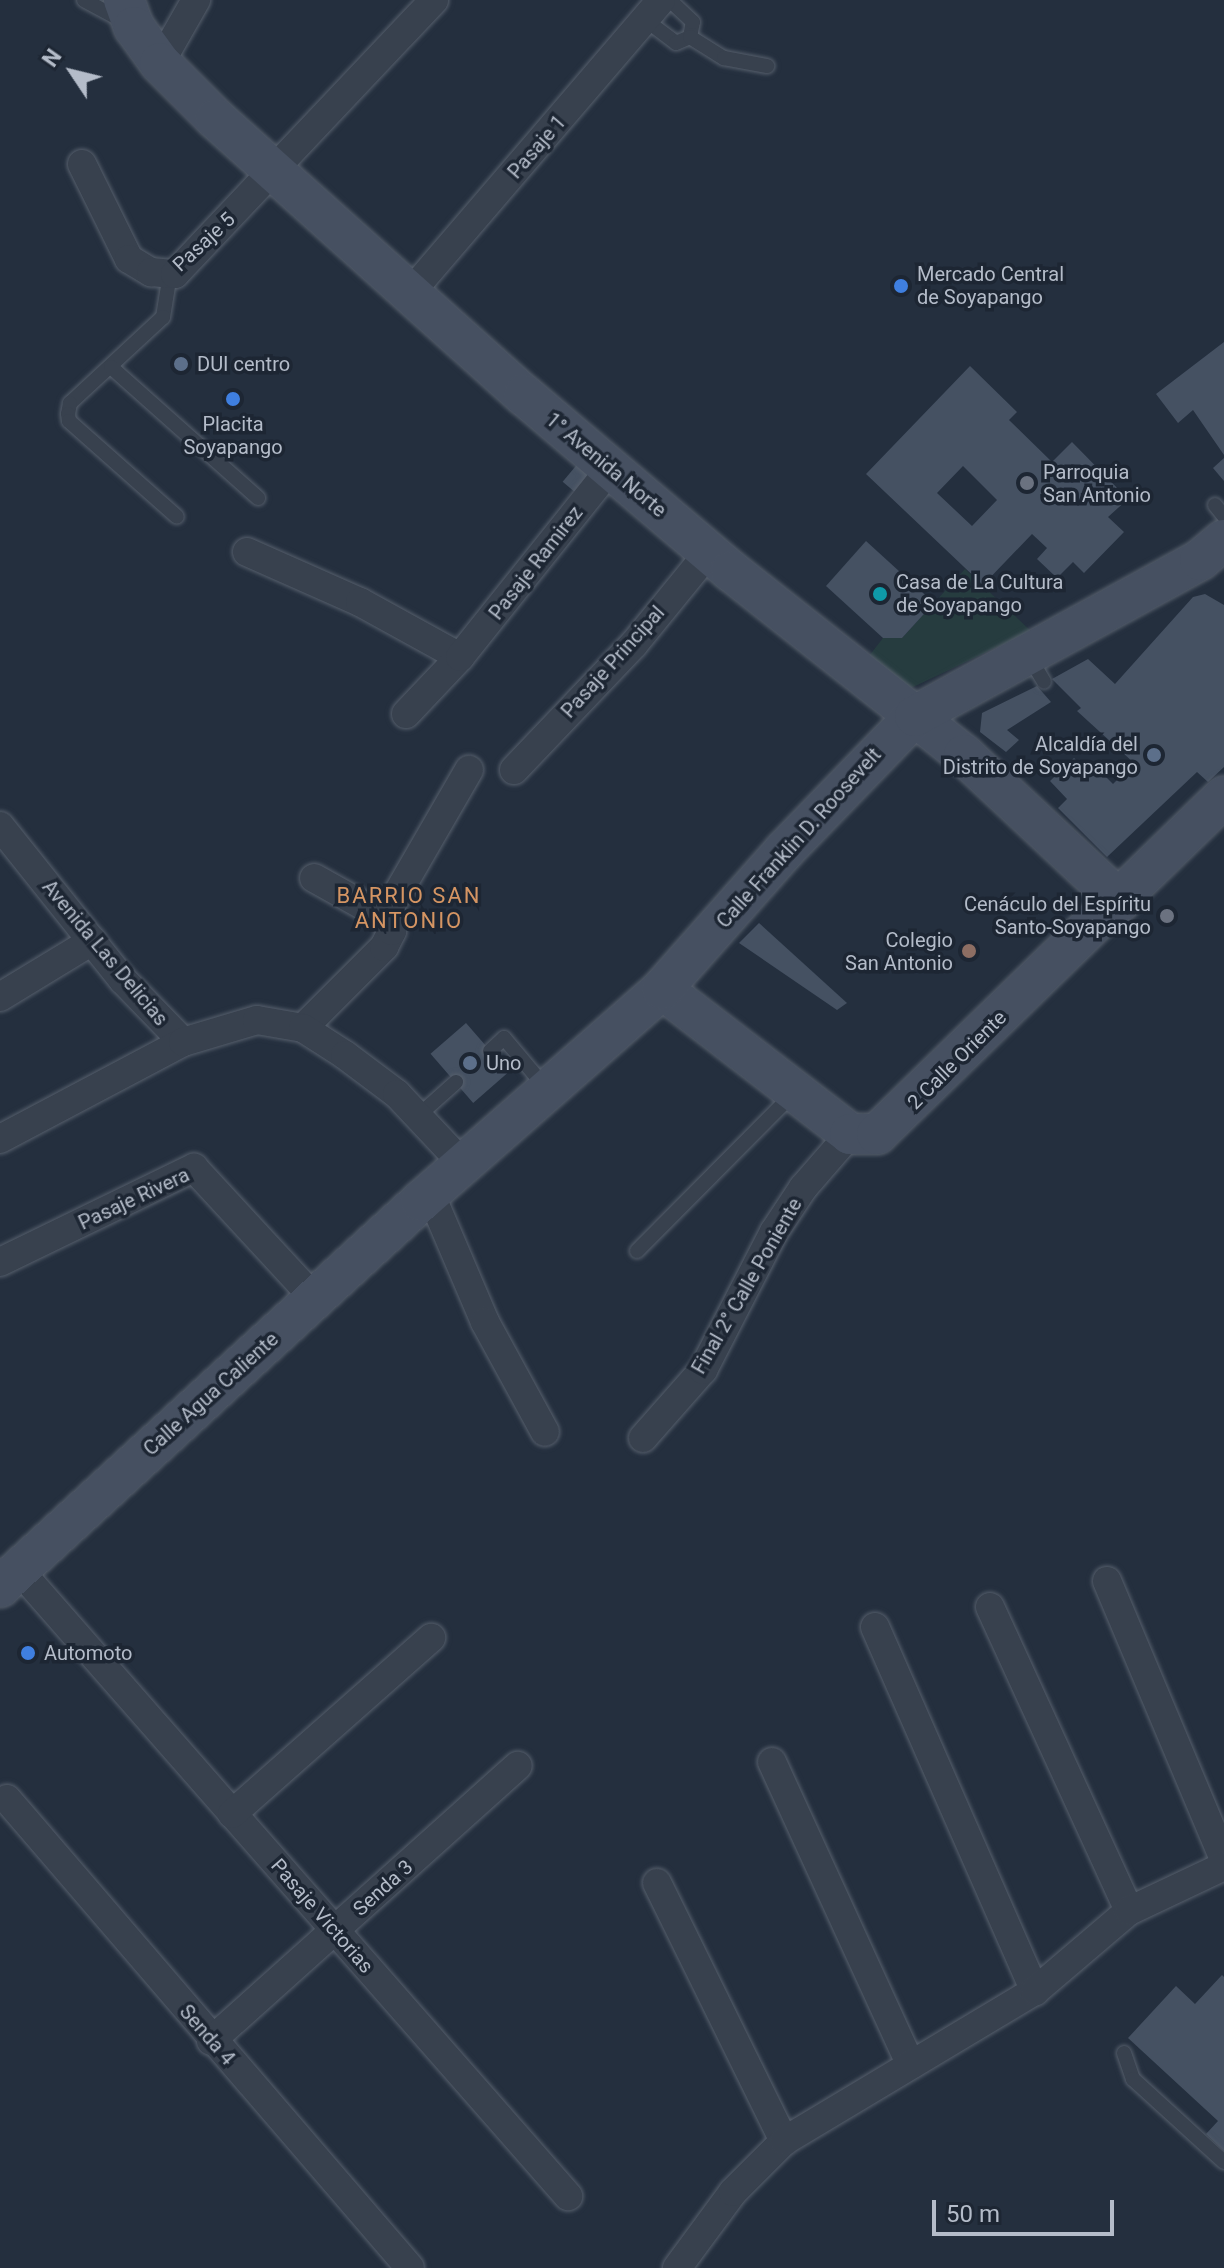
<!DOCTYPE html>
<meta charset="utf-8">
<style>
body{margin:0}
#map{position:relative;width:1224px;height:2268px;overflow:hidden;background:#242f3e;font-family:Roboto,sans-serif}
div>[style]{position:absolute}
[style*='--x']{left:calc(var(--x)*1px);top:calc(var(--y)*1px);width:calc(var(--w)*1px);rotate:calc(var(--a)*1deg)}
.green>*{inset:0;background:#263c3f}
.building>*{inset:0;background:#455162;transform-origin:0 0}
.roads{filter:drop-shadow(0 0 2px #565f6c) drop-shadow(0 0 2px #565f6c)}
.lane>*{height:14px;margin:-7px;padding:0 7px;transform-origin:7px;border-radius:7px;background:#38414e}
.street>*{height:28px;margin:-14px;padding:0 14px;transform-origin:14px;border-radius:14px;background:#38414e}
.secondary>*{height:40px;margin:-20px;padding:0 20px;transform-origin:20px;border-radius:20px;background:#465061}
.dots>*{width:22px;height:22px;translate:-50% -50%;box-sizing:border-box;border:4px solid #1d2633;border-radius:50%}
span{translate:-50% -50%;white-space:nowrap;text-align:center;line-height:1.15;-webkit-text-stroke:7px #1d2633;paint-order:stroke}
.street-label{font-size:20px;color:#b4bcc9}
.poi-label{font-size:20px;color:#b4bcc9}
.left{translate:0 -50%;text-align:left}
.right{translate:-100% -50%;text-align:right}
.neighbourhood-label{font-size:22px;color:#d59563;letter-spacing:2px}
.north{position:absolute;left:32px;top:32px;width:80px;height:80px;-webkit-text-stroke:6px #1d2633;paint-order:stroke;rotate:305deg;font-size:22px;font-weight:700;line-height:32px;text-align:center;color:#b4bcc9}
.north::after{content:'';display:block;margin:auto;width:28px;height:36px;background:#b4bcc9;clip-path:polygon(50% 0,100% 100%,50% 72%,0 100%)}
.scale{position:absolute;left:932px;top:2200px;width:182px;height:36px;box-sizing:border-box;border:4px solid #b4bcc9;border-top:0;padding-left:10px;font-size:24px;line-height:28px;white-space:nowrap;color:#b4bcc9;-webkit-text-stroke:6px #1d2633;paint-order:stroke}
</style>
<div id="map">
<div class="green">
<div style="clip-path:polygon(965px 569px,1031px 631px,911px 688px,869px 656px,883px 638px,902px 638px)"></div>
</div>
<div class="building">
<div style="clip-path:polygon(1224px 342px,1224px 455px,1193px 410px,1178px 423px,1156px 394px)"></div>
<div style="clip-path:polygon(evenodd,970px 366px,1017px 412px,1009px 420px,1052px 462px,1072px 442px,1128px 499px,1108px 517px,1124px 532px,1084px 573px,1073px 562px,1057px 578px,1037px 559px,1047px 548px,1032px 534px,983px 585px,866px 474px,970px 366px,963px 466px,997px 500px,972px 526px,937px 493px,963px 466px)"></div>
<div style="clip-path:polygon(1224px 458px,1224px 481px,1213px 468px)"></div>
<div style="left:580px;top:461px;width:26px;height:27px;rotate:40deg"></div>
<div style="clip-path:polygon(866px 541px,934px 603px,902px 638px,883px 638px,826px 586px)"></div>
<div style="clip-path:polygon(1205px 594px,1224px 605px,1224px 767px,1208px 782px,1197px 772px,1107px 857px,1058px 808px,1067px 799px,1050px 781px,1074px 758px,1089px 772px,1095px 766px,1113px 784px,1134px 763px,1077px 711px,1081px 708px,1052px 679px,1088px 659px,1115px 684px,1193px 597px)"></div>
<div style="clip-path:polygon(1037px 686px,1051px 702px,1007px 730px,1019px 740px,1006px 752px,980px 732px,982px 713px)"></div>
<div style="clip-path:polygon(759px 923px,847px 1003px,837px 1010px,739px 943px)"></div>
<div style="left:466px;top:1023px;width:65px;height:47px;rotate:49deg"></div>
<div style="clip-path:polygon(1222px 1975px,1224px 1977px,1224px 2151px,1206px 2134px,1218px 2121px,1128px 2038px,1176px 1986px,1195px 2004px)"></div>
</div>
<div class="roads">
<div class="lane">
<div style="--x:84;--y:0;--w:44;--a:28.3"></div>
<div style="--x:647;--y:21;--w:36;--a:37"></div>
<div style="--x:676;--y:43;--w:15;--a:-23"></div>
<div style="--x:690;--y:37;--w:15;--a:-79"></div>
<div style="--x:693;--y:22;--w:33;--a:-137"></div>
<div style="--x:690;--y:37;--w:40;--a:32"></div>
<div style="--x:724;--y:58;--w:44;--a:10.5"></div>
<div style="--x:170;--y:274;--w:44;--a:99.2"></div>
<div style="--x:163;--y:317;--w:127;--a:137.2"></div>
<div style="--x:70;--y:403;--w:11;--a:100"></div>
<div style="--x:68;--y:414;--w:7;--a:82"></div>
<div style="--x:69;--y:421;--w:144;--a:41.6"></div>
<div style="--x:111;--y:367;--w:197;--a:41.7"></div>
<div style="--x:1215;--y:505;--w:14;--a:51"></div>
<div style="--x:1028;--y:655;--w:31;--a:59"></div>
<div style="--x:490;--y:1051;--w:19;--a:-43"></div>
<div style="--x:504;--y:1038;--w:65;--a:50"></div>
<div style="--x:418;--y:1116;--w:51;--a:-41.8"></div>
<div style="--x:637;--y:1251;--w:221;--a:-45.2"></div>
<div style="--x:1124;--y:2053;--w:28;--a:71"></div>
<div style="--x:1133;--y:2079;--w:123;--a:42.4"></div>
</div>
<div class="street">
<div style="--x:160;--y:63;--w:73;--a:-60.3"></div>
<div style="--x:82;--y:164;--w:106;--a:63.7"></div>
<div style="--x:129;--y:259;--w:26;--a:31"></div>
<div style="--x:151;--y:272;--w:24;--a:5"></div>
<div style="--x:175;--y:274;--w:377;--a:-46.6"></div>
<div style="--x:411;--y:292;--w:384;--a:-49.4"></div>
<div style="--x:247;--y:552;--w:124;--a:23.9"></div>
<div style="--x:360;--y:602;--w:114;--a:28.8"></div>
<div style="--x:406;--y:714;--w:79;--a:-46.5"></div>
<div style="--x:460;--y:657;--w:242;--a:-51.4"></div>
<div style="--x:514;--y:770;--w:174;--a:-46.4"></div>
<div style="--x:634;--y:644;--w:119;--a:-50.8"></div>
<div style="--x:0;--y:826;--w:197;--a:51.4"></div>
<div style="--x:123;--y:980;--w:86;--a:45.9"></div>
<div style="--x:384;--y:917;--w:170;--a:-60"></div>
<div style="--x:0;--y:997;--w:108;--a:-31.3"></div>
<div style="--x:303;--y:1028;--w:115;--a:-45"></div>
<div style="--x:384;--y:947;--w:18;--a:-63"></div>
<div style="--x:392;--y:931;--w:16;--a:-120"></div>
<div style="--x:384;--y:917;--w:80;--a:-150.9"></div>
<div style="--x:0;--y:1139;--w:207;--a:-27.9"></div>
<div style="--x:183;--y:1042;--w:77;--a:-16.6"></div>
<div style="--x:257;--y:1020;--w:47;--a:9.9"></div>
<div style="--x:303;--y:1028;--w:50;--a:32.7"></div>
<div style="--x:345;--y:1055;--w:65;--a:36.9"></div>
<div style="--x:397;--y:1094;--w:96;--a:46.7"></div>
<div style="--x:430;--y:1193;--w:140;--a:66.9"></div>
<div style="--x:485;--y:1322;--w:125;--a:61.4"></div>
<div style="--x:0;--y:1262;--w:216;--a:-25.9"></div>
<div style="--x:194;--y:1168;--w:178;--a:47.3"></div>
<div style="--x:643;--y:1438;--w:91;--a:-48.6"></div>
<div style="--x:703;--y:1370;--w:155;--a:-62.8"></div>
<div style="--x:774;--y:1232;--w:53;--a:-56.6"></div>
<div style="--x:803;--y:1188;--w:72;--a:-49"></div>
<div style="--x:19;--y:1570;--w:833;--a:48.75"></div>
<div style="--x:1107;--y:1581;--w:302;--a:67.2"></div>
<div style="--x:990;--y:1607;--w:334;--a:65.4"></div>
<div style="--x:875;--y:1627;--w:398;--a:66.3"></div>
<div style="--x:772;--y:1762;--w:333;--a:65.4"></div>
<div style="--x:7;--y:1799;--w:618;--a:49.33"></div>
<div style="--x:232;--y:1814;--w:266;--a:-41.5"></div>
<div style="--x:657;--y:1883;--w:288;--a:63.8"></div>
<div style="--x:211;--y:2041;--w:412;--a:-41.9"></div>
<div style="--x:677;--y:2268;--w:94;--a:-53.6"></div>
<div style="--x:733;--y:2192;--w:72;--a:-45"></div>
<div style="--x:784;--y:2141;--w:292;--a:-30.9"></div>
<div style="--x:1035;--y:1991;--w:123;--a:-40.4"></div>
<div style="--x:1129;--y:1911;--w:105;--a:-25.3"></div>
</div>
<div class="secondary">
<div style="--x:124;--y:0;--w:29;--a:70"></div>
<div style="--x:134;--y:27;--w:44;--a:54.2"></div>
<div style="--x:160;--y:63;--w:79;--a:45"></div>
<div style="--x:216;--y:119;--w:414;--a:41.9"></div>
<div style="--x:524;--y:395;--w:272;--a:40.4"></div>
<div style="--x:731;--y:571;--w:297;--a:38.3"></div>
<div style="--x:964;--y:755;--w:214;--a:43.1"></div>
<div style="--x:662;--y:989;--w:237;--a:37.6"></div>
<div style="--x:850;--y:1134;--w:27;--a:0"></div>
<div style="--x:877;--y:1134;--w:484;--a:-44.2"></div>
<div style="--x:0;--y:1587;--w:571;--a:-42.52"></div>
<div style="--x:421;--y:1201;--w:321;--a:-41.3"></div>
<div style="--x:662;--y:989;--w:184;--a:-48.5"></div>
<div style="--x:784;--y:851;--w:188;--a:-45.9"></div>
<div style="--x:915;--y:716;--w:325;--a:-28.7"></div>
<div style="--x:1200;--y:560;--w:31;--a:-40"></div>
</div>
</div>
<div class="dots">
<div style="left:901px;top:286px;background:#3f7fe0"></div>
<div style="left:181px;top:364px;background:#5c6f8a"></div>
<div style="left:233px;top:399px;background:#3f7fe0"></div>
<div style="left:1027px;top:483px;background:#6b7280"></div>
<div style="left:880px;top:594px;background:#0f9aa8"></div>
<div style="left:1154px;top:755px;background:#5c6f8a"></div>
<div style="left:1167px;top:916px;background:#6b7280"></div>
<div style="left:969px;top:951px;background:#8d6e63"></div>
<div style="left:470px;top:1063px;background:#5c6f8a"></div>
<div style="left:28px;top:1653px;background:#3f7fe0"></div>
</div>
<div class="street-label">
<span style="left:537px;top:147px;rotate:-49deg">Pasaje 1</span>
<span style="left:204px;top:242px;rotate:-43deg">Pasaje 5</span>
<span style="left:606px;top:465px;rotate:40deg">1° Avenida Norte</span>
<span style="left:536px;top:563px;rotate:-52deg">Pasaje Ramirez</span>
<span style="left:613px;top:662px;rotate:-48deg">Pasaje Principal</span>
<span style="left:799px;top:838px;rotate:-48deg">Calle Franklin D. Roosevelt</span>
<span style="left:105px;top:953px;rotate:50deg">Avenida Las Delicias</span>
<span style="left:957px;top:1060px;rotate:-45deg">2 Calle Oriente</span>
<span style="left:134px;top:1199px;rotate:-25deg">Pasaje Rivera</span>
<span style="left:747px;top:1286px;rotate:-60deg">Final 2° Calle Poniente</span>
<span style="left:211px;top:1394px;rotate:-42deg">Calle Agua Caliente</span>
<span style="left:383px;top:1888px;rotate:-42deg">Senda 3</span>
<span style="left:322px;top:1916px;rotate:49deg">Pasaje Victorias</span>
<span style="left:207px;top:2035px;rotate:49deg">Senda 4</span>
</div>
<div class="poi-label">
<span class="left" style="left:917px;top:286px">Mercado Central<br>de Soyapango</span>
<span class="left" style="left:197px;top:364px">DUI centro</span>
<span style="left:233px;top:436px">Placita<br>Soyapango</span>
<span class="left" style="left:1043px;top:484px">Parroquia<br>San Antonio</span>
<span class="left" style="left:896px;top:594px">Casa de La Cultura<br>de Soyapango</span>
<span class="right" style="left:1138px;top:756px">Alcaldía del<br>Distrito de Soyapango</span>
<span class="right" style="left:1151px;top:916px">Cenáculo del Espíritu<br>Santo-Soyapango</span>
<span class="right" style="left:953px;top:952px">Colegio<br>San Antonio</span>
<span class="left" style="left:486px;top:1063px">Uno</span>
<span class="left" style="left:44px;top:1653px">Automoto</span>
</div>
<div class="neighbourhood-label">
<span style="left:409px;top:908px">BARRIO SAN<br>ANTONIO</span>
</div>
<div class="north">N</div>
<div class="scale">50 m</div>
</div>
